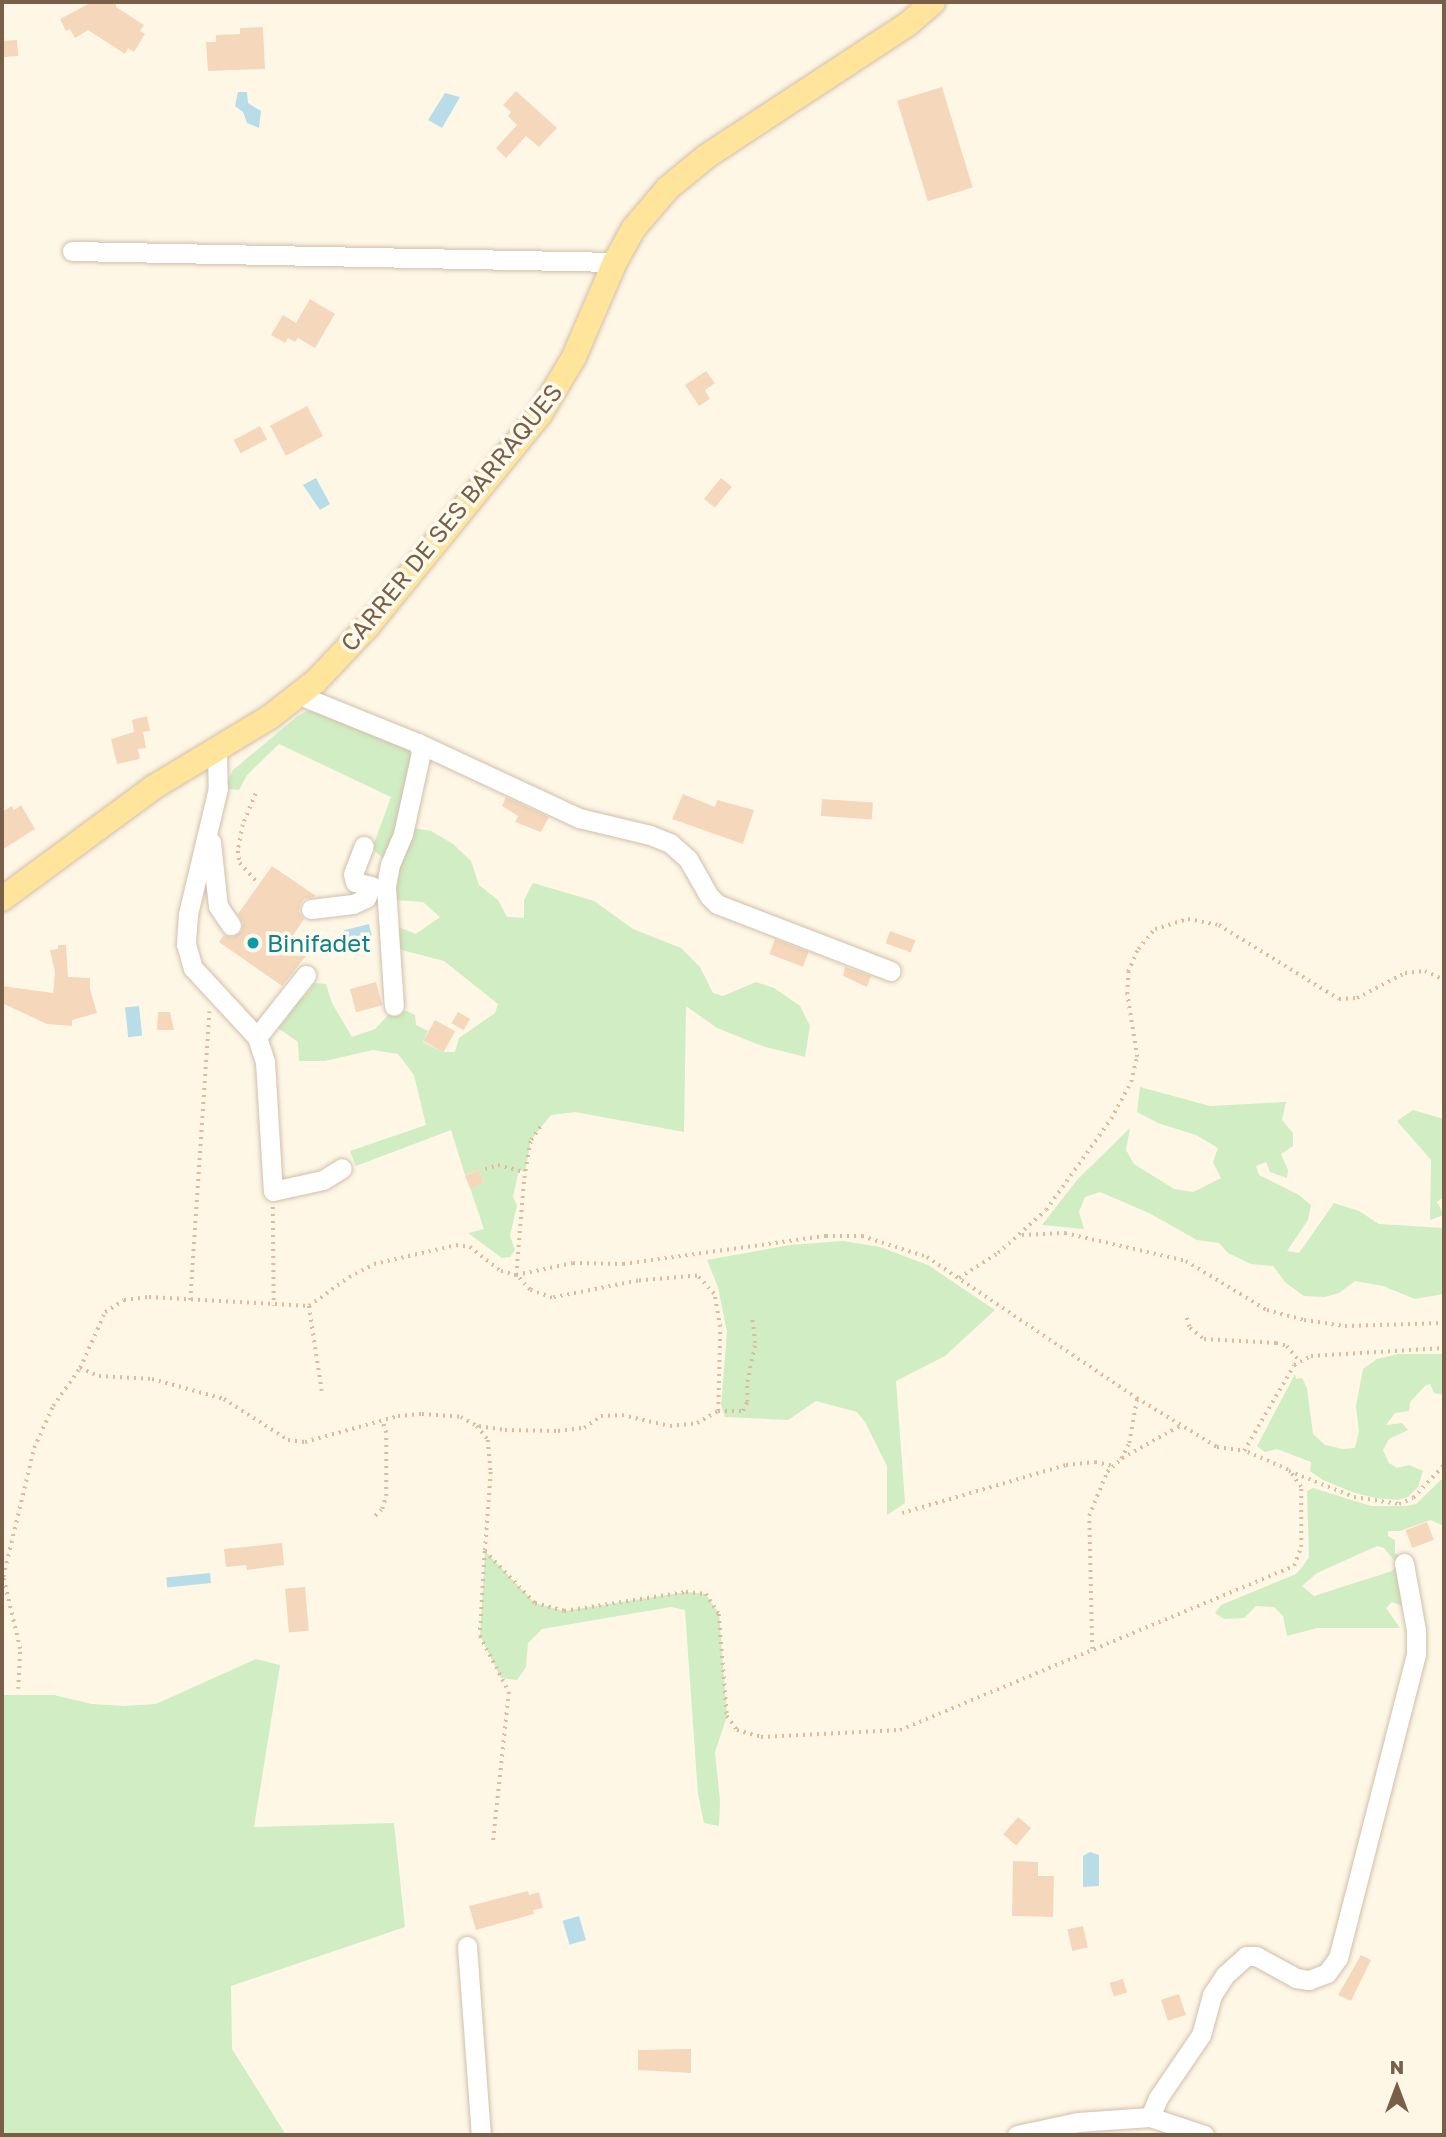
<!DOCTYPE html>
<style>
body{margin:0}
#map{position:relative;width:1446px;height:2137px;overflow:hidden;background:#fef7e6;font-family:"Golos Text",sans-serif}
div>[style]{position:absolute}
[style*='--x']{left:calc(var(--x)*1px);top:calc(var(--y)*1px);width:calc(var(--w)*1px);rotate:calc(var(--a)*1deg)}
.green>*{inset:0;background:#d0edc3}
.water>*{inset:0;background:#b8dde9;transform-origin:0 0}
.building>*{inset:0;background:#f5d8bb;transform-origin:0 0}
.path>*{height:3.5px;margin-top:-1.75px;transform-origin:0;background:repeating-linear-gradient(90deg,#dbbc9e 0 2px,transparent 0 7px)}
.roads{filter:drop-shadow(0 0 2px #d1bfaa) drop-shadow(0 0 2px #d1bfaa)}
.minor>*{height:19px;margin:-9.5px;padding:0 9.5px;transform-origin:9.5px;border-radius:9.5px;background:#fff}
.major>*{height:24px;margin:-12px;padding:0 12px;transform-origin:12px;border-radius:12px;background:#ffe49c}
.dots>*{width:19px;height:19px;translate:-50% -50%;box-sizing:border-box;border:4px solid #fffaee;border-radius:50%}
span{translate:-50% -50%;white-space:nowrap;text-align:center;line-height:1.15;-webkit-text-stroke:7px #fffaee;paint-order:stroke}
.street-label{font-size:24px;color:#7a5f48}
.culture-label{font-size:24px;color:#0d838f}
.left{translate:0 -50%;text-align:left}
.frame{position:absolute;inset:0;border:4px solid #7a5f48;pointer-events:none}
.north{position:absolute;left:1362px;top:2053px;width:70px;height:70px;-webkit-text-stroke:5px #fffaee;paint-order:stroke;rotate:0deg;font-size:19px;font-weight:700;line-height:28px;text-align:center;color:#7a5f48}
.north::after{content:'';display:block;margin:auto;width:24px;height:32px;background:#7a5f48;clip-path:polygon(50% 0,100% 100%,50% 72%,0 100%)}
</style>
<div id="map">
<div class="green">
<div style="clip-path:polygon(311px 709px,393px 736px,416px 753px,387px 861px,372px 849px,391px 797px,279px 744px,247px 775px,239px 790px,229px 789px,226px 785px,233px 770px,299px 715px)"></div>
<div style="clip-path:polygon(413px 828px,431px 831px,453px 844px,471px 861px,479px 885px,498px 900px,507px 917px,524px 918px,524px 900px,533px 883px,594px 901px,633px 929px,681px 948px,700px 967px,713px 993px,723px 996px,756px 982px,774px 988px,800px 1006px,810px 1026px,805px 1057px,762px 1046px,717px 1028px,686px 1006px,684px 1132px,575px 1112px,551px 1115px,531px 1140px,525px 1172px,520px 1170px,518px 1174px,513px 1197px,517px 1205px,510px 1236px,515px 1250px,510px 1257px,502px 1258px,468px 1233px,484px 1229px,470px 1188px,484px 1183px,479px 1170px,465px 1175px,451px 1130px,356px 1166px,350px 1151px,426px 1125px,414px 1075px,398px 1054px,373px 1050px,325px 1061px,299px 1061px,298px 1042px,278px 1028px,288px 1017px,290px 1006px,305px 996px,315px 983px,326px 984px,332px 1003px,352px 1037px,375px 1029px,391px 1012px,407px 1011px,415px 1015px,416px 1025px,428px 1031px,423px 1042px,443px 1052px,455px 1052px,459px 1038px,495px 1013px,498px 1004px,444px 961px,394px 948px,396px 926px,416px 934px,440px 917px,423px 902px,395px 900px,394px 870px)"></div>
<div style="clip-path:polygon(1140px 1087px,1210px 1106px,1286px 1102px,1282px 1120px,1293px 1133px,1293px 1146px,1281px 1154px,1288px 1170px,1287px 1178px,1270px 1172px,1266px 1162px,1256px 1166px,1259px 1175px,1299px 1195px,1311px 1205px,1308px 1220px,1287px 1251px,1299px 1253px,1334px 1203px,1359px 1211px,1379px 1224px,1444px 1228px,1444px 1294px,1415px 1299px,1383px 1286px,1355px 1281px,1339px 1293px,1325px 1297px,1304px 1296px,1286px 1283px,1273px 1266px,1251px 1264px,1228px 1253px,1219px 1243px,1197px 1240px,1149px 1213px,1100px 1192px,1085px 1197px,1079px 1212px,1084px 1229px,1042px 1225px,1077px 1180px,1130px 1128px,1126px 1150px,1134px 1164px,1174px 1189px,1193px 1192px,1221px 1178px,1213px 1162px,1218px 1148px,1196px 1135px,1158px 1123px,1137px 1112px)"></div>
<div style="clip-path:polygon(1413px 1110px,1444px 1119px,1444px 1197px,1437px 1202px,1444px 1215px,1430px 1220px,1431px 1160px,1397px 1121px)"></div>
<div style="clip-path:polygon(843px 1241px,880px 1247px,928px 1265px,995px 1310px,945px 1356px,896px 1381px,905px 1503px,887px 1515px,887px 1466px,865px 1422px,857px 1412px,816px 1401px,788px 1420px,725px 1417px,721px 1405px,727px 1332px,718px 1287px,707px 1260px,790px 1245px)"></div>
<div style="clip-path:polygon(1398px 1354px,1444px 1354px,1444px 1395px,1434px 1393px,1430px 1384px,1426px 1385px,1410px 1402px,1409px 1411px,1395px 1413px,1386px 1425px,1402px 1423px,1408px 1430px,1389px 1439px,1383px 1450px,1389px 1463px,1397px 1468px,1409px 1465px,1423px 1471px,1418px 1487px,1408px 1497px,1398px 1500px,1375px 1498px,1352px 1492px,1323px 1480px,1310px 1471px,1311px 1462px,1277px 1449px,1265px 1452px,1257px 1446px,1295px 1374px,1296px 1379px,1302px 1378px,1307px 1388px,1313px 1434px,1325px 1445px,1343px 1449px,1355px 1448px,1359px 1431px,1356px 1406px,1363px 1369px,1377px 1359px)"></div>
<div style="clip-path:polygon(1444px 1477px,1444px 1526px,1430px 1520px,1400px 1531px,1388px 1531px,1388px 1536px,1395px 1540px,1395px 1553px,1403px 1558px,1397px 1564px,1384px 1548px,1377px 1546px,1317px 1573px,1302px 1586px,1314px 1596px,1392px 1571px,1396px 1567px,1405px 1607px,1392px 1602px,1386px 1608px,1400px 1628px,1317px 1628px,1287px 1636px,1283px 1616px,1274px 1607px,1256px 1606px,1244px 1618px,1224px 1619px,1215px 1613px,1221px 1605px,1296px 1574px,1303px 1566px,1309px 1557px,1307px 1491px,1313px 1488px,1371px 1506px,1406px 1506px,1416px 1504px)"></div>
<div style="clip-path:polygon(485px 1551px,535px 1603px,564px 1611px,686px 1592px,706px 1594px,719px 1614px,727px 1716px,715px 1752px,720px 1801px,719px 1826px,704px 1823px,698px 1794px,685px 1610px,671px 1607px,542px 1629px,528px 1643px,526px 1667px,517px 1680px,501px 1678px,480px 1636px)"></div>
<div style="clip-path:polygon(256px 1659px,280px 1665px,254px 1827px,394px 1823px,405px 1927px,231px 1986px,232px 2049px,286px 2135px,2px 2135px,2px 1695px,54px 1695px,92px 1704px,124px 1706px,156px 1704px)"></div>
</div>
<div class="water">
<div style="clip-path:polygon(238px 92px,247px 92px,248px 103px,261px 111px,259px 128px,247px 123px,243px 112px,235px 106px)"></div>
<div style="clip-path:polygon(445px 93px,460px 97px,442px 128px,428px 120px)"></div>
<div style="clip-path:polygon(316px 478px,330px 504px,320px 510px,303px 485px)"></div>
<div style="left:369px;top:924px;width:12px;height:26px;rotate:76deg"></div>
<div style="left:139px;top:1006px;width:30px;height:14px;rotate:84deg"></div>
<div style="left:210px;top:1573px;width:10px;height:44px;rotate:84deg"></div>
<div style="clip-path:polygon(1090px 1852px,1099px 1855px,1099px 1886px,1083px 1887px,1083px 1856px)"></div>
<div style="left:579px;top:1916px;width:25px;height:17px;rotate:74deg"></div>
</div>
<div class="building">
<div style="clip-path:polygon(92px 2px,116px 2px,116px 7px,144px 25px,140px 31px,145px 34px,134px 52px,128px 48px,125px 54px,88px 30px,75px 38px,70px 29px,66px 31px,60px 19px)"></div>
<div style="clip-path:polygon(263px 27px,265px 69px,208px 71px,206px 42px,216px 42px,216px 35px,240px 34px,240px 28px)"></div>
<div style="left:17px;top:40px;width:16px;height:15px;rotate:86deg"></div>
<div style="left:942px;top:87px;width:105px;height:47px;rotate:73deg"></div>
<div style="clip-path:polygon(516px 91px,557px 128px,539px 147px,526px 136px,506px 158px,496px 148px,517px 125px,508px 116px,511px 112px,503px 105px)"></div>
<div style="clip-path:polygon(310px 299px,335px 314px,315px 348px,298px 338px,295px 342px,288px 338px,285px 343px,271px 335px,283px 315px,296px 323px)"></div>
<div style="clip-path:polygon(706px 371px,715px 383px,705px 390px,710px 399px,699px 406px,685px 385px)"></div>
<div style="left:307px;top:406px;width:34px;height:42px;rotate:62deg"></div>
<div style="left:260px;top:426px;width:15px;height:30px;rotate:62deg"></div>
<div style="left:721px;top:478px;width:14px;height:27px;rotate:39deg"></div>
<div style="clip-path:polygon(147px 716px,150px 731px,143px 732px,146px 748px,138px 749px,140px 759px,117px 764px,111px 739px,134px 732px,132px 720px)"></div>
<div style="clip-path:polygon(683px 794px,715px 807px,717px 800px,754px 810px,743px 844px,672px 819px)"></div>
<div style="clip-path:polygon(506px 797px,549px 817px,541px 832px,515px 822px,518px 816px,502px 806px)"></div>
<div style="left:822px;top:799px;width:51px;height:17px;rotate:4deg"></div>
<div style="clip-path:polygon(21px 805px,35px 829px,2px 850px,2px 812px,12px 806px,14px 810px)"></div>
<div style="clip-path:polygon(272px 866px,316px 896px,304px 899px,300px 905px,299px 911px,304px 919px,288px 943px,306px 956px,282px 986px,219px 942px,224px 935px,233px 937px,242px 931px,243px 923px,238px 914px)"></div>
<div style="left:890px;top:931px;width:27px;height:13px;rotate:20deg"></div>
<div style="left:775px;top:939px;width:36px;height:16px;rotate:21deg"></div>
<div style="clip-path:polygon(58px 945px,66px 945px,68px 977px,90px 978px,90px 989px,97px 1013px,72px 1020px,72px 1026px,47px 1024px,2px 1003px,2px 986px,53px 993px,55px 972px,50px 950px,58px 949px)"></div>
<div style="clip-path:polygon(845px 967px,871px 976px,867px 987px,843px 976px)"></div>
<div style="left:376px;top:982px;width:24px;height:27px;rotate:75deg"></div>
<div style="clip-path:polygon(158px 1012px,170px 1012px,174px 1030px,157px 1030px)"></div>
<div style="left:458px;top:1012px;width:14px;height:13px;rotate:30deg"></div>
<div style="left:435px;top:1020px;width:23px;height:24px;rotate:29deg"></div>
<div style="left:479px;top:1170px;width:14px;height:15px;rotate:69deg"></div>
<div style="left:1427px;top:1522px;width:19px;height:23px;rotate:69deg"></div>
<div style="clip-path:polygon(282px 1543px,284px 1565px,247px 1570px,246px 1565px,226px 1567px,224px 1549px)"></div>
<div style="left:305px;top:1587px;width:44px;height:20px;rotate:85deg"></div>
<div style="left:1018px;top:1817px;width:17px;height:23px;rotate:40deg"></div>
<div style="clip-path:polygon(1013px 1861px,1038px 1862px,1038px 1876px,1054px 1876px,1053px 1917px,1012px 1916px)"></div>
<div style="clip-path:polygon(528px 1891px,529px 1895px,539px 1892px,543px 1908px,533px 1910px,534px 1914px,476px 1930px,469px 1906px)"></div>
<div style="left:1083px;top:1926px;width:22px;height:16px;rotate:77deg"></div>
<div style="clip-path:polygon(1361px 1955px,1371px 1960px,1351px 2001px,1338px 1995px)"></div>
<div style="left:1123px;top:1979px;width:14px;height:14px;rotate:73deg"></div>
<div style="left:1179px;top:1994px;width:22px;height:19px;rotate:72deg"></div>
<div style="clip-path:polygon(691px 2049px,691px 2073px,638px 2070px,638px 2050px)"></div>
</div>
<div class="path">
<div style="--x:256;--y:794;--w:34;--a:113"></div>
<div style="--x:243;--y:825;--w:26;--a:101"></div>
<div style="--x:238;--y:851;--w:12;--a:81"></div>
<div style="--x:240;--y:863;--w:28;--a:48"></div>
<div style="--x:485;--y:1169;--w:14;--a:-17"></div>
<div style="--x:498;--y:1165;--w:28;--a:15"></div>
<div style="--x:273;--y:1207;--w:99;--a:89.4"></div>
<div style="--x:1022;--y:1235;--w:43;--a:-2.7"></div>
<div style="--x:1065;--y:1233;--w:124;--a:13"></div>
<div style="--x:1186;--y:1261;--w:95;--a:31.2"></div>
<div style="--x:1267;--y:1310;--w:38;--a:15"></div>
<div style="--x:1304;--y:1320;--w:41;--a:8.3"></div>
<div style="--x:1345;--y:1326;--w:99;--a:-1.7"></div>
<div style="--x:959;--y:1278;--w:46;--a:-32.7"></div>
<div style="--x:998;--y:1253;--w:64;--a:-41.9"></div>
<div style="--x:1046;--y:1210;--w:112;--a:-54.5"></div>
<div style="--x:1111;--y:1119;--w:42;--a:-61.6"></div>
<div style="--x:1131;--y:1082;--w:26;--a:-77"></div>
<div style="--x:1137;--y:1057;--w:64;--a:-99"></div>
<div style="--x:1127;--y:994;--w:22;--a:-87"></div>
<div style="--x:1128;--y:972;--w:25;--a:-67"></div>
<div style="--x:1138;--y:949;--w:26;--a:-50"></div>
<div style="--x:1155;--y:929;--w:34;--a:-17"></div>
<div style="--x:1188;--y:919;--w:32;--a:11"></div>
<div style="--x:1219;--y:925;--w:141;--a:31.7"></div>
<div style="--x:1339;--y:999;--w:18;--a:-3"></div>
<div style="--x:1357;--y:998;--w:54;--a:-27.5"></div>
<div style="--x:1405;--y:973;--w:20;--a:-6"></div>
<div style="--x:1425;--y:971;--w:21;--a:25"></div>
<div style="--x:190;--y:1300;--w:289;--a:-86.2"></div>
<div style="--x:309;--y:1306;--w:86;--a:81.3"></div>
<div style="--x:1187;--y:1318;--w:10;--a:73"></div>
<div style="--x:1190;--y:1328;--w:18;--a:38"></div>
<div style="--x:1204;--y:1339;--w:72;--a:3.2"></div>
<div style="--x:1276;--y:1343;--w:11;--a:15"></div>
<div style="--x:1287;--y:1346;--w:21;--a:51"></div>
<div style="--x:80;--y:1368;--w:21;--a:23"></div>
<div style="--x:99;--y:1376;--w:53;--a:3.2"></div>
<div style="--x:152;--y:1379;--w:75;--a:15.5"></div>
<div style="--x:224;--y:1399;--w:76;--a:32.6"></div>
<div style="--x:288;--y:1440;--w:17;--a:7"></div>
<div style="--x:305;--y:1442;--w:97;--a:-15.6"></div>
<div style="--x:398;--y:1416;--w:24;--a:-5"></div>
<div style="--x:422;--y:1414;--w:39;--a:4"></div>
<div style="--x:461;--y:1417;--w:18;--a:29"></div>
<div style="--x:477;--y:1426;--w:18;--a:52"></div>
<div style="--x:488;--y:1440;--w:32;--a:85"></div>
<div style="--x:491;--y:1472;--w:79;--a:94.3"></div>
<div style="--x:485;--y:1551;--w:72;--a:46.1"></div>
<div style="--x:535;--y:1603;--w:30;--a:15"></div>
<div style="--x:564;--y:1611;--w:123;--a:-8.9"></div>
<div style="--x:686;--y:1592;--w:20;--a:6"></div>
<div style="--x:706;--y:1594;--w:24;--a:57"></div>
<div style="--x:719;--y:1614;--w:102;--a:85.5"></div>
<div style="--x:727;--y:1716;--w:17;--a:54"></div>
<div style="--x:737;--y:1730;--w:25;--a:16"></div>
<div style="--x:761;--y:1737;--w:139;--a:-2.9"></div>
<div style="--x:900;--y:1730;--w:427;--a:-22.6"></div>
<div style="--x:1294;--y:1566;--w:20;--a:-70"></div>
<div style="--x:1301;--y:1547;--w:60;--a:-90"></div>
<div style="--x:1301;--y:1487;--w:21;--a:-127"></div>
<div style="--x:1288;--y:1470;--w:48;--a:-156.6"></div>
<div style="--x:718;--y:1411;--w:25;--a:0"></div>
<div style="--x:743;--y:1411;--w:10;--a:-66"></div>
<div style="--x:747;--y:1402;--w:20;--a:-90"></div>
<div style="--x:747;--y:1382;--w:40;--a:-78"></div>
<div style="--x:755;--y:1343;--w:25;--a:-97"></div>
<div style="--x:479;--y:1426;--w:26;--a:9"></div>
<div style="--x:505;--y:1430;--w:53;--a:1.1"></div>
<div style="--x:558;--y:1431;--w:26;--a:-7"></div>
<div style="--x:584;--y:1428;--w:21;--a:-35"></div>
<div style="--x:601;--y:1416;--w:21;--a:-3"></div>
<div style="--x:622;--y:1415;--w:49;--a:12.9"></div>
<div style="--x:670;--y:1426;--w:27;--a:-6"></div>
<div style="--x:697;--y:1423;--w:24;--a:-30"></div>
<div style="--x:718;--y:1411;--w:84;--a:-88.6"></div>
<div style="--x:720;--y:1327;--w:34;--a:-100"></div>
<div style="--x:714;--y:1294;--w:25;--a:-133"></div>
<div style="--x:697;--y:1276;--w:59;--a:175.2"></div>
<div style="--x:638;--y:1281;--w:88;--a:168.8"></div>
<div style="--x:552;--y:1298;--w:23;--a:-160"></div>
<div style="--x:530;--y:1290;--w:21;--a:-133"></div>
<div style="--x:516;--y:1275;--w:97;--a:-85.3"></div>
<div style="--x:524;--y:1178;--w:39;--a:-80"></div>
<div style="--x:531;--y:1140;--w:19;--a:-55"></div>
<div style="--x:1122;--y:1458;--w:66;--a:-28.9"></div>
<div style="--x:1289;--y:1471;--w:70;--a:21.8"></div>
<div style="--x:1354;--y:1497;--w:46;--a:8.8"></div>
<div style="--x:1399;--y:1504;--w:15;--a:-23"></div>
<div style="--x:1413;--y:1498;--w:45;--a:-46.8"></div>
<div style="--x:902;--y:1513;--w:171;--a:-16.3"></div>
<div style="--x:1066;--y:1465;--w:29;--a:-6"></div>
<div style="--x:1095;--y:1462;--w:19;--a:12"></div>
<div style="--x:375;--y:1516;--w:10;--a:-45"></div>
<div style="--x:382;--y:1509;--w:14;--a:-73"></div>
<div style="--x:386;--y:1496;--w:63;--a:-90"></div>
<div style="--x:386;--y:1433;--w:13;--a:-108"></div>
<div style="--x:485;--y:1551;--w:85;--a:93.4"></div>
<div style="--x:480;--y:1636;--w:63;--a:62.6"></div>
<div style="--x:509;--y:1692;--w:154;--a:96"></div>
<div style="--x:1092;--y:1649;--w:133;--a:-91.3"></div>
<div style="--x:1089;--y:1516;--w:48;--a:-67.8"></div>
<div style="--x:1107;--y:1472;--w:19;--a:-43"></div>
<div style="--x:1121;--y:1459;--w:18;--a:-63"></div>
<div style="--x:1129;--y:1443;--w:46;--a:-79.9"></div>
<div style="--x:18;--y:1689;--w:40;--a:-87.1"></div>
<div style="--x:20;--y:1649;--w:74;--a:-103.3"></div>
<div style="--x:3;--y:1577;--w:133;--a:-76.5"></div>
<div style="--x:34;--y:1448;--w:46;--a:-65.7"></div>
<div style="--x:53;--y:1406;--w:47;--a:-54.6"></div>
<div style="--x:80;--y:1368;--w:61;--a:-65.9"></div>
<div style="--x:105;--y:1312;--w:22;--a:-32"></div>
<div style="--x:124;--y:1300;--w:25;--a:-7"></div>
<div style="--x:149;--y:1297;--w:160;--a:3.2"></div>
<div style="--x:309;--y:1306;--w:49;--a:-35.9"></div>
<div style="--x:349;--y:1277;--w:28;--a:-27"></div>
<div style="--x:374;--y:1264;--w:84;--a:-13"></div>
<div style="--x:456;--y:1245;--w:14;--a:8"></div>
<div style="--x:470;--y:1247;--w:39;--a:38"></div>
<div style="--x:501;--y:1271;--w:16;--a:15"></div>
<div style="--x:516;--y:1275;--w:58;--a:-11.9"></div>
<div style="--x:573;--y:1263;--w:50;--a:1.1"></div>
<div style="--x:623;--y:1264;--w:205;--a:-7.9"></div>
<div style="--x:826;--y:1236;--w:36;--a:0"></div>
<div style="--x:862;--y:1236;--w:68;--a:17.9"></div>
<div style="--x:927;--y:1257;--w:253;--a:33.9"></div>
<div style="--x:1137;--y:1398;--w:94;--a:31.5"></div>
<div style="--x:1217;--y:1447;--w:27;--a:8"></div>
<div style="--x:1244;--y:1451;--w:99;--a:-59.8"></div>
<div style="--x:1294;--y:1365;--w:19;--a:-28"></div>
<div style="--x:1311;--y:1356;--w:133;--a:-3.4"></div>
</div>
<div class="roads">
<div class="minor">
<div style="--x:72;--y:251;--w:543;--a:1.16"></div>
<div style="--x:299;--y:695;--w:128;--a:22"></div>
<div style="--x:418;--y:743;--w:9;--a:72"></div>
<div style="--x:421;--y:752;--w:84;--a:102.4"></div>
<div style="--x:403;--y:834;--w:33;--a:113"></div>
<div style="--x:390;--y:864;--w:23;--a:100"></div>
<div style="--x:386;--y:887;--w:119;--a:86.2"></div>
<div style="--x:418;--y:743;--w:178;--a:25"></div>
<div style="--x:579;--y:818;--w:73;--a:13.5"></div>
<div style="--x:650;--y:835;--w:22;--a:22"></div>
<div style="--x:670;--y:843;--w:24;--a:42"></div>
<div style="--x:688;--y:859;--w:43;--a:60.4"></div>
<div style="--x:709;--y:896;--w:11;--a:45"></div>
<div style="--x:717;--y:904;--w:186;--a:21.1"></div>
<div style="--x:217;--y:749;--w:39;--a:89"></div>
<div style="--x:218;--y:788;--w:130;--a:103.4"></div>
<div style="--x:188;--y:914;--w:30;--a:94"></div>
<div style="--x:186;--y:944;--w:25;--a:74"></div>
<div style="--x:193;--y:968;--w:94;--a:47.2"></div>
<div style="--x:257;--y:1037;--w:79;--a:-51.7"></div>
<div style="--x:211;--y:842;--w:64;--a:83.8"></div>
<div style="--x:218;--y:906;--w:23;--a:56"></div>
<div style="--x:311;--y:909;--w:42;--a:-6.8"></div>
<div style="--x:353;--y:904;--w:14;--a:-25"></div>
<div style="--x:366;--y:898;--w:13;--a:-67"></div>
<div style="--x:371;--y:886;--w:16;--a:-166"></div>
<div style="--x:355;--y:882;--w:8;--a:-104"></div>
<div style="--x:353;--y:874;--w:30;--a:-69"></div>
<div style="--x:257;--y:1037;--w:26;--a:72"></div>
<div style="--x:265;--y:1062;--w:129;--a:86.5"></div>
<div style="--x:273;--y:1191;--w:51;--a:-12.4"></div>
<div style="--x:323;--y:1180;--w:22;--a:-32"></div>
<div style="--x:467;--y:1946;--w:190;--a:85.8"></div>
<div style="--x:1150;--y:2117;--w:21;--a:-67"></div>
<div style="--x:1158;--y:2098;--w:76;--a:-55.7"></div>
<div style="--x:1201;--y:2035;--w:41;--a:-74.6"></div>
<div style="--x:1212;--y:1995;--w:24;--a:-57"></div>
<div style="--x:1225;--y:1975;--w:28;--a:-42"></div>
<div style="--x:1246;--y:1956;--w:10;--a:0"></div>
<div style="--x:1256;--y:1956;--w:46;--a:28.8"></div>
<div style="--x:1296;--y:1978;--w:13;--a:9"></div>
<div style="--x:1309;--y:1980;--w:19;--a:-21"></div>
<div style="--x:1327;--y:1973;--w:19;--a:-54"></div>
<div style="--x:1338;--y:1958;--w:314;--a:-75.6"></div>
<div style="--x:1416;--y:1654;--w:24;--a:-90"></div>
<div style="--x:1416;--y:1630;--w:68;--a:-100.2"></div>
<div style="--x:1017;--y:2135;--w:62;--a:-12"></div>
<div style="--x:1078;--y:2122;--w:72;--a:-4"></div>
<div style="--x:1150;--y:2117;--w:57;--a:18.4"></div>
</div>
<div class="major">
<div style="--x:2;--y:899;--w:189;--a:-36.4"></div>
<div style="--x:154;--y:787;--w:135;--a:-31.1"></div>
<div style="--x:270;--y:717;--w:58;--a:-38"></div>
<div style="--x:316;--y:681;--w:74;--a:-46.6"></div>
<div style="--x:367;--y:627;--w:274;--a:-50.9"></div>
<div style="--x:540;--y:414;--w:66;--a:-59.2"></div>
<div style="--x:574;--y:357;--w:103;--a:-66.7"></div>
<div style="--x:615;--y:262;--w:39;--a:-61"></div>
<div style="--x:634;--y:228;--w:52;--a:-49.6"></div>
<div style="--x:668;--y:188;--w:50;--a:-39.4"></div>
<div style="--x:707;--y:156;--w:240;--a:-33.3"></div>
<div style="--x:908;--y:24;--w:33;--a:-41"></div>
</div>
</div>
<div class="dots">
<div style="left:253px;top:943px;background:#0f9aa8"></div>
</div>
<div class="street-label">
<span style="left:451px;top:517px;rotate:-51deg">CARRER DE SES BARRAQUES</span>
</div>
<div class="culture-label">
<span class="left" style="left:267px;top:943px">Binifadet</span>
</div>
<div class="frame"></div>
<div class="north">N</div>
</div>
